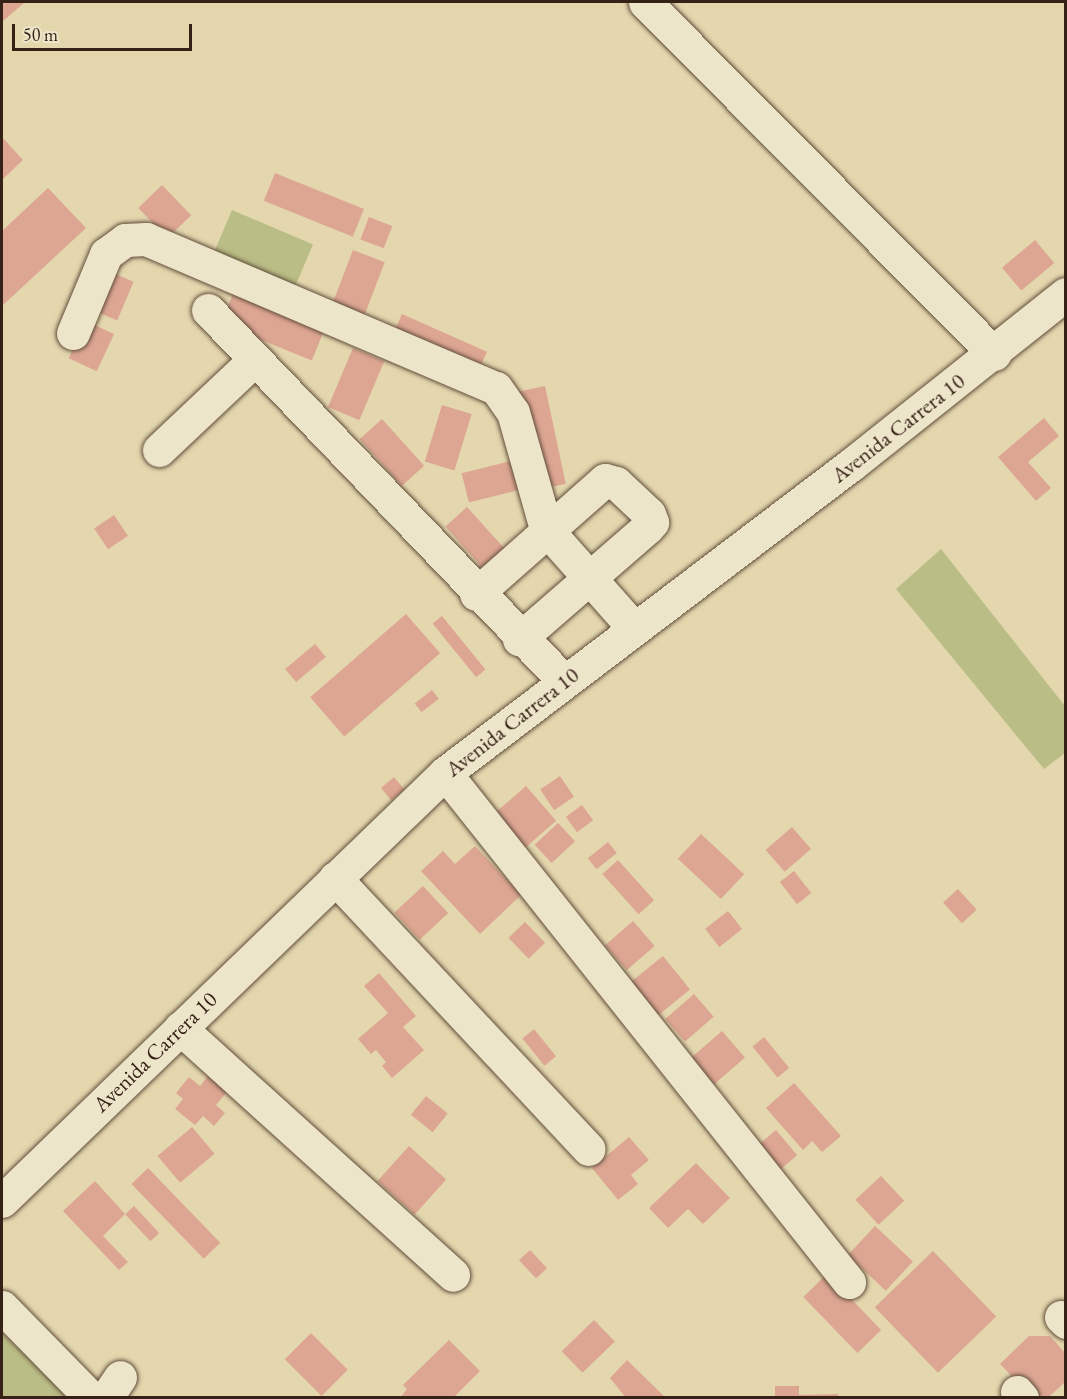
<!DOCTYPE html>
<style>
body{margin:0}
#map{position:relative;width:1067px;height:1399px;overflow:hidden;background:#e4d7ae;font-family:"EB Garamond",serif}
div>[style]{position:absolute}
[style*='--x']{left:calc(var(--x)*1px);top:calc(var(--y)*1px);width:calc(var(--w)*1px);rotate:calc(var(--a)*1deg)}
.green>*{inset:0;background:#babd86;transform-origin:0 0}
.building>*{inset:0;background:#dda693;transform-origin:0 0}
.roads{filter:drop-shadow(0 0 2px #624e3c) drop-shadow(0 0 2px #624e3c)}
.minor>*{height:33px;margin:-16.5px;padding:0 16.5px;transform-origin:16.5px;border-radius:16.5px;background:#ede5ca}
span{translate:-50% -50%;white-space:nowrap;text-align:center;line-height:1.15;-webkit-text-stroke:4.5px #ede5ca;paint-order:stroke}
.street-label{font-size:22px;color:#362116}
.frame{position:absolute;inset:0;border:3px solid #362116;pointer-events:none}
.scale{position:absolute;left:12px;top:24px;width:180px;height:27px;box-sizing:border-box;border:3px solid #362116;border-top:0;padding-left:8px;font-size:18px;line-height:21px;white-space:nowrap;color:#362116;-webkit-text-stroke:4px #ede5ca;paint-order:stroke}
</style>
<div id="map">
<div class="green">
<div style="left:232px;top:210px;width:88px;height:53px;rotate:23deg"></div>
<div style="clip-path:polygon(941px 549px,1065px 706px,1065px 753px,1044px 769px,896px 589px)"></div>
<div style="clip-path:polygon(2px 1333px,71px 1397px,2px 1397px)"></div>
</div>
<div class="building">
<div style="clip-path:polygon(2px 2px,22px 2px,24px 3px,2px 22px)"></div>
<div style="clip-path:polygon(2px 137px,23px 160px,2px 180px)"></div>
<div style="left:275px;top:173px;width:96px;height:30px;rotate:22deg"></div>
<div style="left:162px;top:185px;width:42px;height:33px;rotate:46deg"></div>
<div style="clip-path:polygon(48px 188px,86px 228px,2px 306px,2px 231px)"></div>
<div style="left:369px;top:217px;width:25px;height:24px;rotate:21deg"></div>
<div style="left:1035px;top:240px;width:30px;height:43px;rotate:50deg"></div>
<div style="left:353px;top:250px;width:34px;height:61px;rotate:21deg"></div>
<div style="left:106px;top:270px;width:30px;height:42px;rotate:23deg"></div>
<div style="left:233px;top:294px;width:98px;height:32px;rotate:22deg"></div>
<div style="left:402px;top:314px;width:93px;height:30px;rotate:24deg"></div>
<div style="left:86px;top:321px;width:31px;height:41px;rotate:25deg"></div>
<div style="left:353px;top:348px;width:34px;height:64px;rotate:23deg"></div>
<div style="left:545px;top:386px;width:100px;height:32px;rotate:78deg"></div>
<div style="left:442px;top:405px;width:31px;height:59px;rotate:17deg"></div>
<div style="clip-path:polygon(1044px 418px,1059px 436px,1028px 462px,1051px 488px,1036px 501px,998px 457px)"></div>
<div style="left:382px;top:419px;width:63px;height:30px;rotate:48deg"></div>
<div style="left:515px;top:460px;width:30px;height:55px;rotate:76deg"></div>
<div style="left:467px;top:507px;width:59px;height:29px;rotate:48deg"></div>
<div style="left:114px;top:515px;width:25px;height:24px;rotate:56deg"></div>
<div style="left:406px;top:614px;width:52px;height:127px;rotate:49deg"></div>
<div style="left:442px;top:616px;width:69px;height:12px;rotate:51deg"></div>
<div style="left:315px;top:644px;width:17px;height:39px;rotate:50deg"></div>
<div style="left:432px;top:690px;width:11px;height:22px;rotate:52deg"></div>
<div style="left:560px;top:776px;width:25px;height:24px;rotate:56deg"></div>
<div style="left:394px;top:777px;width:16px;height:17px;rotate:50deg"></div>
<div style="left:526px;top:786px;width:46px;height:43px;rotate:49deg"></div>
<div style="left:582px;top:805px;width:19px;height:20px;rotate:54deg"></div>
<div style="left:558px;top:823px;width:25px;height:32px;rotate:47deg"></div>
<div style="left:792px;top:827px;width:29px;height:35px;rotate:49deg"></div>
<div style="left:701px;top:834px;width:59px;height:34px;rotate:43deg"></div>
<div style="left:608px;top:842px;width:14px;height:26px;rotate:51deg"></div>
<div style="clip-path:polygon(475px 846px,521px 895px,480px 934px,421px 871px,443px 851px,455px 864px)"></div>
<div style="left:618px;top:860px;width:54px;height:21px;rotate:48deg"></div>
<div style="left:794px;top:871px;width:28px;height:18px;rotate:52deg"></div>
<div style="left:423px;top:886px;width:37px;height:39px;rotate:47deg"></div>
<div style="left:958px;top:889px;width:28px;height:20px;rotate:48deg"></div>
<div style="left:728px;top:911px;width:23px;height:29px;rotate:52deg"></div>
<div style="left:633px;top:921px;width:33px;height:37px;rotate:49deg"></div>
<div style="left:525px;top:922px;width:29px;height:23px;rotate:46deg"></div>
<div style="left:663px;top:956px;width:43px;height:43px;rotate:51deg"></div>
<div style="clip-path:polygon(379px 973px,416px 1016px,403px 1027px,424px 1050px,392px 1078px,382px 1066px,386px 1062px,376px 1050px,371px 1054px,358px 1039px,388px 1013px,364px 986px)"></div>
<div style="left:694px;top:994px;width:30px;height:38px;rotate:49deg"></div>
<div style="left:534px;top:1029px;width:35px;height:15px;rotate:51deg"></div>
<div style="left:722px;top:1031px;width:35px;height:50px;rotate:49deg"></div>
<div style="left:764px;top:1037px;width:40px;height:15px;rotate:51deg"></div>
<div style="clip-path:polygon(208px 1076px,227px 1092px,216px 1105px,225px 1113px,214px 1126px,203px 1116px,195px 1125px,175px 1109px,183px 1099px,176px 1093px,189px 1077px,200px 1086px)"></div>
<div style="clip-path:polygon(794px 1083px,841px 1136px,822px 1152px,812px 1141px,803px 1150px,766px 1108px)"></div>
<div style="left:426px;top:1096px;width:28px;height:24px;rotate:39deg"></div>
<div style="left:192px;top:1127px;width:35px;height:45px;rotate:50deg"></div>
<div style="left:776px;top:1130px;width:33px;height:33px;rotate:50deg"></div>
<div style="clip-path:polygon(629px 1137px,649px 1160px,631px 1175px,638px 1184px,618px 1200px,592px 1168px)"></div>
<div style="left:409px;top:1146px;width:50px;height:47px;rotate:42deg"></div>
<div style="clip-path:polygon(696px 1163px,730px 1198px,703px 1224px,688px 1209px,668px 1228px,649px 1208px)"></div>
<div style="left:148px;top:1168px;width:104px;height:23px;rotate:46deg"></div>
<div style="left:881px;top:1176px;width:34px;height:35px;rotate:47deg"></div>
<div style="clip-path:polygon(95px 1181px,125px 1214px,103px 1236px,128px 1262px,119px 1270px,63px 1211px)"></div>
<div style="left:134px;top:1206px;width:37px;height:12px;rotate:47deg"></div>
<div style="left:875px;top:1226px;width:52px;height:40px;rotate:43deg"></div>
<div style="left:530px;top:1250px;width:25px;height:15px;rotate:47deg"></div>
<div style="left:933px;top:1251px;width:91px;height:81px;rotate:46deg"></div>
<div style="left:827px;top:1274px;width:78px;height:33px;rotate:46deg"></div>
<div style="left:594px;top:1320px;width:30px;height:45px;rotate:46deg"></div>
<div style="left:311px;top:1333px;width:52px;height:37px;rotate:45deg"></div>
<div style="clip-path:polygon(1029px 1336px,1050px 1336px,1065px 1353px,1065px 1382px,1049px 1397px,1028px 1393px,1000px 1364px)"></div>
<div style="clip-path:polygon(449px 1340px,480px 1371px,453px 1398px,400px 1398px,407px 1389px,403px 1385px)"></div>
<div style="clip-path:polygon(627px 1360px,666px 1398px,626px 1398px,610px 1378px)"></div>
<div style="clip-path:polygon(775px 1386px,799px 1386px,799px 1395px,838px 1394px,839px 1398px,775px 1398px)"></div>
</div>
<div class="roads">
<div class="minor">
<div style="--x:645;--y:2;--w:496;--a:45.2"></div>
<div style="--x:208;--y:310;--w:514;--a:46.18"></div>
<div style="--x:73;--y:333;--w:86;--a:-67.3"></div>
<div style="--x:106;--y:254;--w:24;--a:-36"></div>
<div style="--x:125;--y:240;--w:21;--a:-3"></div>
<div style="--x:146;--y:239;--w:380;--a:23.1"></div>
<div style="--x:496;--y:388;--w:29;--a:55"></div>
<div style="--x:513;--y:412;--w:122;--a:74.2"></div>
<div style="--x:546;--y:529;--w:132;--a:48.4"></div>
<div style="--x:159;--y:450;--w:129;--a:-43.4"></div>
<div style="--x:476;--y:594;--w:172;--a:-41.5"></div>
<div style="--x:605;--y:480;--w:11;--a:15"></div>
<div style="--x:616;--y:483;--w:45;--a:43.2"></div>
<div style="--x:649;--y:514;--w:9;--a:69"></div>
<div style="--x:652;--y:522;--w:6;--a:129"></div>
<div style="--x:648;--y:527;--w:171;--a:139"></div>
<div style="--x:445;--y:773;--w:650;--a:51.56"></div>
<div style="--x:335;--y:878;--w:371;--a:46.9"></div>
<div style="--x:180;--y:1028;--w:368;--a:42.1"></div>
<div style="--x:2;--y:1201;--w:616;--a:-44.01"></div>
<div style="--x:445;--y:773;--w:511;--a:-37.21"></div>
<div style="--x:852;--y:464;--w:273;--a:-38.5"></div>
<div style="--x:2;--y:1307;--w:127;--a:45.6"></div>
<div style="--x:1061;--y:1317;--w:7;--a:45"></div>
<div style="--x:1017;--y:1392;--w:8;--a:50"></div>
<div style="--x:106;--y:1398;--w:25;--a:-56"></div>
</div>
</div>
<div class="street-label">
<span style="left:898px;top:428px;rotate:-38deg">Avenida Carrera 10</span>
<span style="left:512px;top:722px;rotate:-38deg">Avenida Carrera 10</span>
<span style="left:155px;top:1052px;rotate:-44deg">Avenida Carrera 10</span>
</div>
<div class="frame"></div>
<div class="scale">50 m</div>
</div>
